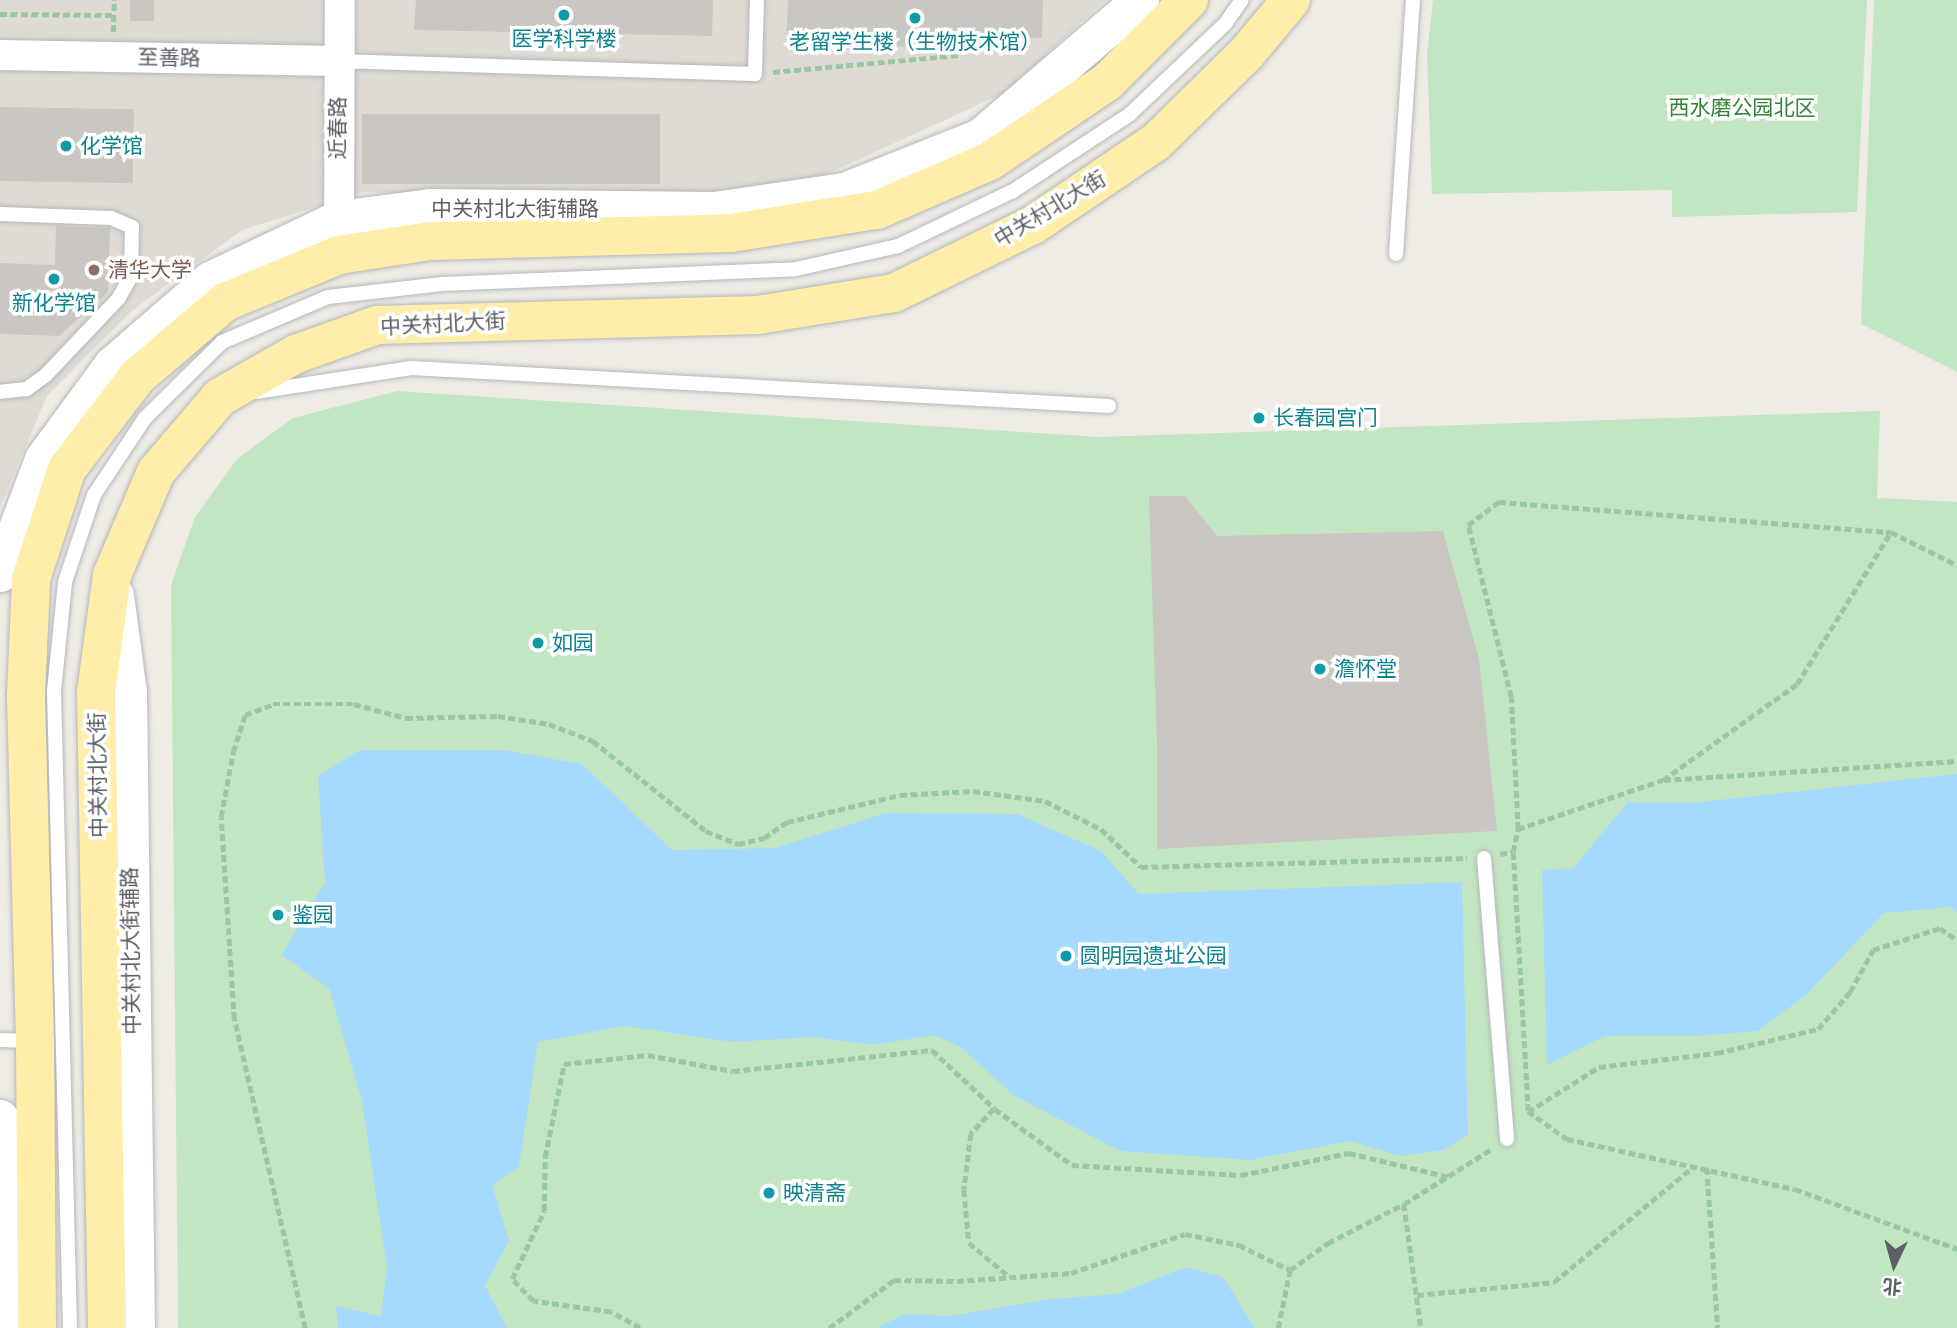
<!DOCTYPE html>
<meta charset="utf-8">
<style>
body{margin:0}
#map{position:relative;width:1957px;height:1328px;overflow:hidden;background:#efece5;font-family:Figtree,"Noto Sans SC",sans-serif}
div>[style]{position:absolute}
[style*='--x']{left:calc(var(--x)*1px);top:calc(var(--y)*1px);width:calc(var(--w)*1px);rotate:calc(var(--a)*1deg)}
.education>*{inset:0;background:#dfdbd3}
.green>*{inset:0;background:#c2e6c1}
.water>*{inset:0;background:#a5dafe}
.building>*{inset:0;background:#cac7c2;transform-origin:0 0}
.path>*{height:4.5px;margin-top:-2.25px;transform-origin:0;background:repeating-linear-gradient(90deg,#9ac7a6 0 7px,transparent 0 10.5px)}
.roads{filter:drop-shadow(0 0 2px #b5b7bb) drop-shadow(0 0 2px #b5b7bb)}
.service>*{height:14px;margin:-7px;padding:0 7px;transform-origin:7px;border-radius:7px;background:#fff}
.minor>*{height:30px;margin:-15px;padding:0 15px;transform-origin:15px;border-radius:15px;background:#fff}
.tertiary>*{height:37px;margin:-18.5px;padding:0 18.5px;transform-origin:18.5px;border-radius:18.5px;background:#fff}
.primary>*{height:38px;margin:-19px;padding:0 19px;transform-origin:19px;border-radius:19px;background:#feeeaa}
.dots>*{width:19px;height:19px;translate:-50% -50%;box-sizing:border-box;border:4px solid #fff;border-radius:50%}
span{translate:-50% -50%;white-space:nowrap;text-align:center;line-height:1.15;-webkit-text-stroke:7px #fff;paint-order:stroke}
.culture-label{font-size:21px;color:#0d838f}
.left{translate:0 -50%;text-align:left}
.street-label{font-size:21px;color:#5c6065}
.park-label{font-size:21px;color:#358336}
.education-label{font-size:21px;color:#785e54}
.north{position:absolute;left:1859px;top:1230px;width:70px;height:70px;-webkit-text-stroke:5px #fff;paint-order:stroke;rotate:185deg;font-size:19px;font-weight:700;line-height:28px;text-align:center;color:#5c6065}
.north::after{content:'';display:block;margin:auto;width:24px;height:32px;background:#5c6065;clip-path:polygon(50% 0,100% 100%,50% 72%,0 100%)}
</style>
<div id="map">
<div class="education">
<div style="clip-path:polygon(0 0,1106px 0,1004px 93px,801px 186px,623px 200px,364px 192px,242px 230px,133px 310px,47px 396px,0 507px)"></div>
</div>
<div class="green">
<div style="clip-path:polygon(1433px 0,1867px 0,1857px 212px,1672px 217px,1672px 190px,1432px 194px,1427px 55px)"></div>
<div style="clip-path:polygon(1874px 0,1957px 0,1957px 372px,1861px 324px)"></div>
<div style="clip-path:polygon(397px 391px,1099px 437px,1880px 411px,1877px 498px,1957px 502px,1957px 1328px,178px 1328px,171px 585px,195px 517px,237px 459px,293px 418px)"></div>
</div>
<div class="water">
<div style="clip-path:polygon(360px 750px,502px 750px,582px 764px,672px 850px,775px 848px,886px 813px,1017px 814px,1101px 851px,1139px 894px,1462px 882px,1468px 1135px,1443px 1150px,1400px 1156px,1350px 1141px,1250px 1160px,1120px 1151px,1013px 1095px,962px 1048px,935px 1035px,873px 1045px,814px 1037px,733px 1042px,624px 1026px,538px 1042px,519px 1167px,492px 1185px,509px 1240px,485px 1286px,507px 1328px,338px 1328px,336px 1306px,381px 1316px,387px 1268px,362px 1101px,329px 988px,281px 955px,325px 883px,318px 776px)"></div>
<div style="clip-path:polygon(1957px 774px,1957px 913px,1951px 907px,1884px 913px,1806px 995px,1758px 1031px,1698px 1036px,1605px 1036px,1547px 1065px,1542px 870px,1573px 868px,1628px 802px,1692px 803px)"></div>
<div style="clip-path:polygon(1186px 1267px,1223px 1277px,1255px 1328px,878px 1328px,904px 1314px,951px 1316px,1051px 1299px,1118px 1294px)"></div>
</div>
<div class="building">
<div style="left:130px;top:0;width:24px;height:21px"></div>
<div style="clip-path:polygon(416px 0,713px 0,712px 36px,414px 30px)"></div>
<div style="clip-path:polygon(788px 0,1043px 0,1042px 38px,944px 37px,944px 48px,786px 43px)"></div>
<div style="left:0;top:107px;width:134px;height:74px;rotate:1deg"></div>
<div style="left:362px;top:114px;width:298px;height:70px"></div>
<div style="clip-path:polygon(56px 226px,110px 228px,108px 292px,59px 336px,0 334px,0 263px,55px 265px)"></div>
<div style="clip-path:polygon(1149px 496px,1185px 496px,1217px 536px,1443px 531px,1479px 659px,1497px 831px,1157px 849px,1157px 745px)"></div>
</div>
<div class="path">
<div style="--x:0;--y:14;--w:113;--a:0.5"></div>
<div style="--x:113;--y:32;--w:32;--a:-88"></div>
<div style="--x:773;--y:72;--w:189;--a:-5.2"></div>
<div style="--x:1664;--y:780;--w:294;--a:-3.7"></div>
<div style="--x:1518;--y:829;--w:153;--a:-18.7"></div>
<div style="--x:1663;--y:780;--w:165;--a:-35.6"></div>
<div style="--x:1797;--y:684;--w:179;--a:-58.3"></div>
<div style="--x:1500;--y:854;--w:13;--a:-9"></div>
<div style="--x:994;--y:1109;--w:34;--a:133"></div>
<div style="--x:971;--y:1134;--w:56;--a:97.1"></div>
<div style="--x:964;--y:1190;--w:53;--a:84.6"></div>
<div style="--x:969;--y:1243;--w:53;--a:39.7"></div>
<div style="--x:1528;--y:1111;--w:259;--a:-93.3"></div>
<div style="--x:1513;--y:852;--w:24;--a:-78"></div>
<div style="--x:1518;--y:829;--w:132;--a:-93"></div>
<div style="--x:1511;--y:697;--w:177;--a:-104"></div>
<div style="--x:1468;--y:525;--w:39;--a:-37"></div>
<div style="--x:1499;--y:502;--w:393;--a:4.4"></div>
<div style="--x:1891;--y:532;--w:74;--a:26.6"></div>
<div style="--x:1528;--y:1111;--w:48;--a:35.7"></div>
<div style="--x:1567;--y:1139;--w:233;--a:12.4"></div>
<div style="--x:1795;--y:1189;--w:173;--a:20.3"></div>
<div style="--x:1528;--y:1112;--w:84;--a:-32.4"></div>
<div style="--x:1599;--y:1067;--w:119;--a:-6.8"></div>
<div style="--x:1717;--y:1053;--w:104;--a:-13.4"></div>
<div style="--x:1818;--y:1029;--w:49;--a:-49.1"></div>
<div style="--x:1850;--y:992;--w:48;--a:-61.3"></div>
<div style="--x:1873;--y:950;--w:71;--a:-18.2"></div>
<div style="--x:1940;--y:928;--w:21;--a:35"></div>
<div style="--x:1707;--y:1168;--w:160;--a:86.1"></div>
<div style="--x:1404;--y:1204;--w:125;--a:82.2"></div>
<div style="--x:1417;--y:1295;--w:138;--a:-5.4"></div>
<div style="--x:1554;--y:1282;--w:182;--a:-39.6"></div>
<div style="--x:305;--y:1328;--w:317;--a:-102.9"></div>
<div style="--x:234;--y:1019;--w:202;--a:-93.7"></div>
<div style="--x:221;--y:817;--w:66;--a:-79.5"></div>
<div style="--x:233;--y:752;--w:39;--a:-72"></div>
<div style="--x:245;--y:715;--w:30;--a:-21"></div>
<div style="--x:273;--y:704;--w:81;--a:0"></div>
<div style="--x:354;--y:704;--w:54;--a:15.1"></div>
<div style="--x:406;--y:718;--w:92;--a:-1.2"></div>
<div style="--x:498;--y:716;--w:52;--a:8.9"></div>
<div style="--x:549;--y:724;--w:47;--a:21.1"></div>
<div style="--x:593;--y:741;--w:144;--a:38.5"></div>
<div style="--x:706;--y:831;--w:35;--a:22"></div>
<div style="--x:738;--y:844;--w:27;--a:-13"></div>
<div style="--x:764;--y:838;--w:28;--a:-35"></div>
<div style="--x:787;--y:822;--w:116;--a:-13.4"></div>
<div style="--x:900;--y:795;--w:73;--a:-3.1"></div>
<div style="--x:973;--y:791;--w:73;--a:7.9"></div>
<div style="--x:1045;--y:801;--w:63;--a:26.6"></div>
<div style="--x:1101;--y:829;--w:55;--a:43.5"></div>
<div style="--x:1141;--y:867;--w:326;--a:-1.6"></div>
<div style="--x:640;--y:1328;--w:33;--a:-151"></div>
<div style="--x:611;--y:1312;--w:79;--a:-172"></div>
<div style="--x:533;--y:1301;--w:30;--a:-134"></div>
<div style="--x:512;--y:1279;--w:75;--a:-64.8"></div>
<div style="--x:544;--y:1211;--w:54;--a:-88.9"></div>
<div style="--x:545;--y:1157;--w:95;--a:-78.5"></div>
<div style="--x:564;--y:1064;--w:84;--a:-6.1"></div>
<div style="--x:648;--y:1055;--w:86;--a:10.7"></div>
<div style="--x:733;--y:1071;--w:200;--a:-6"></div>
<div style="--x:932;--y:1050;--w:86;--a:43.1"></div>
<div style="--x:995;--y:1109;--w:95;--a:36"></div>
<div style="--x:1072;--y:1165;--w:169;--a:3.4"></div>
<div style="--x:1241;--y:1175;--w:110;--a:-11.5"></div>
<div style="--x:1349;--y:1153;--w:103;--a:13.5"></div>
<div style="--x:829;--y:1328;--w:81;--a:-36.4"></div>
<div style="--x:894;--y:1280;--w:63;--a:0.9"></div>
<div style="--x:957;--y:1281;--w:114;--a:-4"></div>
<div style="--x:1071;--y:1273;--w:120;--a:-18.9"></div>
<div style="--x:1185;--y:1234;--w:55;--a:11.5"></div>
<div style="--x:1239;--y:1245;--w:57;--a:26.1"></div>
<div style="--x:1278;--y:1328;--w:59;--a:-78.3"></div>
<div style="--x:1290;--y:1270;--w:47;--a:-35.4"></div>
<div style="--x:1328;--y:1243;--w:85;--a:-27.2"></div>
<div style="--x:1404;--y:1204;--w:105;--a:-32.2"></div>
</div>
<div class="roads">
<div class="service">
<div style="--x:338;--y:61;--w:417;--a:1.8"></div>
<div style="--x:755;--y:74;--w:74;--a:-88.5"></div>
<div style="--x:0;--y:214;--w:111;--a:2.1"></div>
<div style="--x:111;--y:218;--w:23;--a:23"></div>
<div style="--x:132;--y:227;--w:49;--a:91.2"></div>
<div style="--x:131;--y:276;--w:26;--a:119"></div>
<div style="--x:118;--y:299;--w:105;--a:133.5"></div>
<div style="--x:46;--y:375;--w:24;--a:144"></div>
<div style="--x:27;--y:389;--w:27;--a:174"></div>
<div style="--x:1396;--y:254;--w:255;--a:-86.2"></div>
<div style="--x:256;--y:392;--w:157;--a:-8.8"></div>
<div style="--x:411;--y:368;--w:699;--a:3.12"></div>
<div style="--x:1484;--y:858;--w:282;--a:85.3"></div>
<div style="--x:0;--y:1040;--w:34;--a:2"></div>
<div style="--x:70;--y:1328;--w:637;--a:-91.44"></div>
<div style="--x:54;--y:691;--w:110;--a:-84.2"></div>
<div style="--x:65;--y:582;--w:92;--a:-71.6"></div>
<div style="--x:94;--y:495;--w:92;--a:-56.5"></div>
<div style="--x:145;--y:418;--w:108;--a:-44.6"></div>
<div style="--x:222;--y:342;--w:115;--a:-23"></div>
<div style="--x:328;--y:297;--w:115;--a:-6.5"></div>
<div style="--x:442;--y:284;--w:354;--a:-2.4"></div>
<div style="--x:796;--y:269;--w:105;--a:-12.7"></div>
<div style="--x:898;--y:246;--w:127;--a:-25.6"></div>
<div style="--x:1013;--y:191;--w:140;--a:-33.3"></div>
<div style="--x:1130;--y:114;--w:131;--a:-43.5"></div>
<div style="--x:1225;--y:24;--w:29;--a:-55"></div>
</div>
<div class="minor">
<div style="--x:0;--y:55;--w:338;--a:1"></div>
<div style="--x:339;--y:241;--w:241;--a:-89.8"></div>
</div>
<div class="tertiary">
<div style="--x:0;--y:573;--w:122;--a:-69.3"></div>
<div style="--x:43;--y:459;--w:117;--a:-53.7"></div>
<div style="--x:112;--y:365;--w:130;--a:-40.9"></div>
<div style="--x:210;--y:280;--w:142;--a:-25.5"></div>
<div style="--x:338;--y:219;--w:93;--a:-7.4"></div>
<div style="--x:430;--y:207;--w:284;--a:0.6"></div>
<div style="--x:714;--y:210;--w:131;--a:-8.3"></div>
<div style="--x:844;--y:191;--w:146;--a:-21.7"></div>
<div style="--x:980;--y:137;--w:211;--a:-40.6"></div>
<div style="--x:115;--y:595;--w:98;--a:82.4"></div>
<div style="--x:128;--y:692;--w:636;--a:89.28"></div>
<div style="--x:0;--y:1118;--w:210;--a:88.9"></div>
</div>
<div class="primary">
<div style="--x:37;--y:1328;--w:287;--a:-90.4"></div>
<div style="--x:35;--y:1041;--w:346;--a:-91.5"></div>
<div style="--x:26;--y:695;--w:116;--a:-87.5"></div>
<div style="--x:31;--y:579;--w:116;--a:-71.9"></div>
<div style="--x:67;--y:469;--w:116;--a:-52.7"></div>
<div style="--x:137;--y:377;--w:116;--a:-40.4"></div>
<div style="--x:225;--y:302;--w:123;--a:-22.4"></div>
<div style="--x:339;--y:255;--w:92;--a:-8.7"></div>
<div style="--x:430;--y:241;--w:301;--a:-1.5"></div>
<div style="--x:731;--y:233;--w:148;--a:-9"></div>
<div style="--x:877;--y:210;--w:123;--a:-23.4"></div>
<div style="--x:990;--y:161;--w:141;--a:-34"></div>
<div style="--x:1107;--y:82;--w:116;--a:-45"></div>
<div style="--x:107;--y:1328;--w:636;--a:-90.99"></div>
<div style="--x:96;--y:692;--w:118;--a:-82.2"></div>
<div style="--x:112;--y:575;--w:112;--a:-66.9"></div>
<div style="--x:156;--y:472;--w:99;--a:-49.5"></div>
<div style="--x:220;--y:397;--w:87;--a:-29.5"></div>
<div style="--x:296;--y:354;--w:86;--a:-19.7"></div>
<div style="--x:377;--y:325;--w:381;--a:-1.5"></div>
<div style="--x:758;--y:315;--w:138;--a:-9.2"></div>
<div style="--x:894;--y:293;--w:155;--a:-26.1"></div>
<div style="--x:1033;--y:225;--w:148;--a:-34"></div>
<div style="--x:1156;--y:142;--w:126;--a:-44.4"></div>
<div style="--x:1246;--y:54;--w:70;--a:-50.2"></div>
</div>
</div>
<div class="dots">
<div style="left:564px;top:15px;background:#0f9aa8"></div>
<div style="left:915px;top:18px;background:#0f9aa8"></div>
<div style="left:66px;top:146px;background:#0f9aa8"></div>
<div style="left:94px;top:270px;background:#8d6e63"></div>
<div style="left:54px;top:279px;background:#0f9aa8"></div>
<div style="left:1259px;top:418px;background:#0f9aa8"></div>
<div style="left:538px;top:643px;background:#0f9aa8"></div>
<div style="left:1320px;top:669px;background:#0f9aa8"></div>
<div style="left:278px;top:915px;background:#0f9aa8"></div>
<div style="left:1066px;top:956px;background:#0f9aa8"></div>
<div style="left:769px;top:1193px;background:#0f9aa8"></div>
</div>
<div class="culture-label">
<span style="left:564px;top:39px">医学科学楼</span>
<span style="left:915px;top:42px">老留学生楼（生物技术馆）</span>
<span class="left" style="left:80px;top:146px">化学馆</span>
<span style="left:54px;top:303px">新化学馆</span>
<span class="left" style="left:1273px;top:418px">长春园宫门</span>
<span class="left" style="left:552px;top:643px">如园</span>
<span class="left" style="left:1334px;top:669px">澹怀堂</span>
<span class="left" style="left:292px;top:915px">鉴园</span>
<span class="left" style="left:1080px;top:956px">圆明园遗址公园</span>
<span class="left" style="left:783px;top:1193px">映清斋</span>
</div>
<div class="street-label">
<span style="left:169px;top:58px;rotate:1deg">至善路</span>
<span style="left:338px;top:128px;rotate:-90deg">近春路</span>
<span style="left:515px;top:209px">中关村北大街辅路</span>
<span style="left:1050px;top:209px;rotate:-31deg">中关村北大街</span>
<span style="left:443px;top:324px;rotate:-3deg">中关村北大街</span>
<span style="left:98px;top:775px;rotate:-91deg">中关村北大街</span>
<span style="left:131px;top:951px;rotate:-91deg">中关村北大街辅路</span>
</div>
<div class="park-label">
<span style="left:1742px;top:108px">西水磨公园北区</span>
</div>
<div class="education-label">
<span class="left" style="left:108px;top:270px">清华大学</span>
</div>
<div class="north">北</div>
</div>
